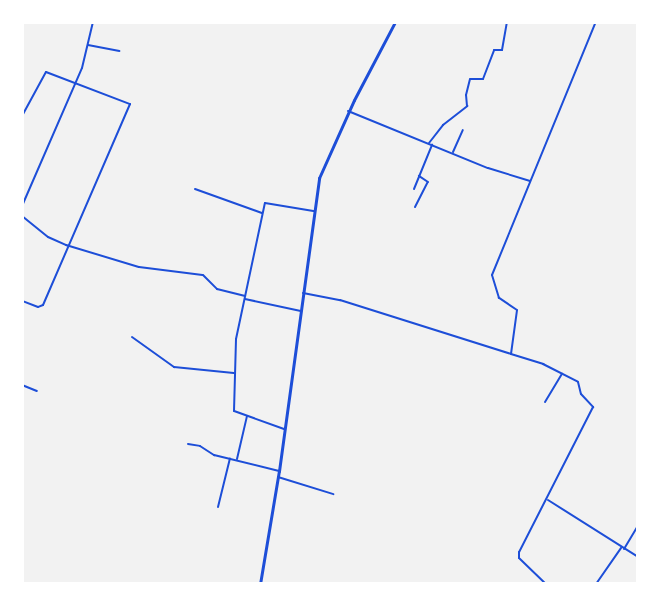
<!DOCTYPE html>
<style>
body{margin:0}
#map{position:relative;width:660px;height:606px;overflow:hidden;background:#f2f2f2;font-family:"Alegreya Sans",sans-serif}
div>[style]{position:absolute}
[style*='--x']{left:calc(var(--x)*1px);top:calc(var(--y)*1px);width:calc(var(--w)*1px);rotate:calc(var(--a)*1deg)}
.minor>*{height:2px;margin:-1px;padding:0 1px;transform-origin:1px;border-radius:1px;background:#1d4ed8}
.secondary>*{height:3px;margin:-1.5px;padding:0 1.5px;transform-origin:1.5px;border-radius:1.5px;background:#1d4ed8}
span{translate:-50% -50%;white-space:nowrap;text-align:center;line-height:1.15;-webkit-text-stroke:4px #fff;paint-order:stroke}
.frame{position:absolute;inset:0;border:24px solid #fff;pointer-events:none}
</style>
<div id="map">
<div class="minor">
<div style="--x:88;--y:45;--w:32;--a:11"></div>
<div style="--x:348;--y:111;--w:151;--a:22.2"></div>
<div style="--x:488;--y:168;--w:44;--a:17.2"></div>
<div style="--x:22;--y:116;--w:50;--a:-61.4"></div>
<div style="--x:46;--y:72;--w:90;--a:20.9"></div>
<div style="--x:130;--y:104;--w:219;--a:113.4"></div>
<div style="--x:43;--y:305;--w:5;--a:158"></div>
<div style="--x:38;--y:307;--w:17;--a:-159"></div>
<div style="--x:429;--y:143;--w:23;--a:-52"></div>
<div style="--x:443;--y:125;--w:31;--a:-38"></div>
<div style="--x:467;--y:106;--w:11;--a:-95"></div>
<div style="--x:466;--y:95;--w:16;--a:-76"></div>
<div style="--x:470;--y:79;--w:13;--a:0"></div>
<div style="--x:483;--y:79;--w:31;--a:-69"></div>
<div style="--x:494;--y:50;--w:8;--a:0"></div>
<div style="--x:502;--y:50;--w:28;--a:-80"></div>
<div style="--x:453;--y:152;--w:24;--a:-66"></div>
<div style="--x:195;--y:189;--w:71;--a:19.7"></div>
<div style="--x:414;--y:189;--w:48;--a:-67.8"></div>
<div style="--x:22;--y:206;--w:150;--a:-66.5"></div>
<div style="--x:82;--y:68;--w:47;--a:-76.6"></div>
<div style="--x:415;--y:207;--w:28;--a:-63"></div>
<div style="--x:428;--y:182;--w:11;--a:-146"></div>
<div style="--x:22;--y:216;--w:33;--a:39"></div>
<div style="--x:48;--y:237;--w:20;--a:24"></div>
<div style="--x:66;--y:245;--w:76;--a:16.8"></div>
<div style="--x:139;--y:267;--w:64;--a:7.1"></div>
<div style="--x:203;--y:275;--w:20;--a:45"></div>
<div style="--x:217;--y:289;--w:29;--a:14"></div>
<div style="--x:303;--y:293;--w:38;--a:11"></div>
<div style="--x:340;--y:300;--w:179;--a:17.5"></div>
<div style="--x:511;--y:354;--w:44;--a:-82.2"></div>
<div style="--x:517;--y:310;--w:22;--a:-146"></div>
<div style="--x:499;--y:298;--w:24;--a:-107"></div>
<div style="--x:492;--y:275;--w:274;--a:-67.7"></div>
<div style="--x:245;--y:299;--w:57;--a:12.1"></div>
<div style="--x:132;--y:337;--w:52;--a:35.5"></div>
<div style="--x:174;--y:367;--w:60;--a:5.7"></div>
<div style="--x:511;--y:354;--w:34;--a:17"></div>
<div style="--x:543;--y:364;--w:39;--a:27"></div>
<div style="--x:578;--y:382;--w:12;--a:76"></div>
<div style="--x:581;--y:394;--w:18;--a:47"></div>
<div style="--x:593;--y:407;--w:163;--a:117"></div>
<div style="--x:519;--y:552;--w:6;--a:90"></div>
<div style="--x:519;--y:558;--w:37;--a:44"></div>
<div style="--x:22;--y:385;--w:16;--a:22"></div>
<div style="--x:545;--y:402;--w:33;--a:-59"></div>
<div style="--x:284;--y:429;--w:53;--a:-160.2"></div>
<div style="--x:234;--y:411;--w:72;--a:-88.4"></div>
<div style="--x:236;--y:339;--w:139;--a:-78"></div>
<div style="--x:265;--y:203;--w:49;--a:9.5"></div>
<div style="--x:188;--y:444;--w:12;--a:9"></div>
<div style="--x:200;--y:446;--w:17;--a:33"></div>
<div style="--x:214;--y:455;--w:67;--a:13.8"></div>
<div style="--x:237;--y:459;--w:44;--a:-76.9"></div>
<div style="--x:278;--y:477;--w:58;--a:17.2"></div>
<div style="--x:548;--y:500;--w:107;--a:32.3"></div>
<div style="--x:218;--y:507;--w:50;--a:-76.2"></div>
<div style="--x:624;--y:549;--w:27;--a:-59"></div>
<div style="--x:596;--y:584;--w:44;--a:-55.2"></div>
</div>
<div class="secondary">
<div style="--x:260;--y:584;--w:115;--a:-80.5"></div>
<div style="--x:279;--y:471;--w:296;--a:-82.2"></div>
<div style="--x:319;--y:178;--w:85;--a:-65.8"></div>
<div style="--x:354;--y:100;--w:88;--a:-62.3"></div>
</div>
<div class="frame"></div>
</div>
